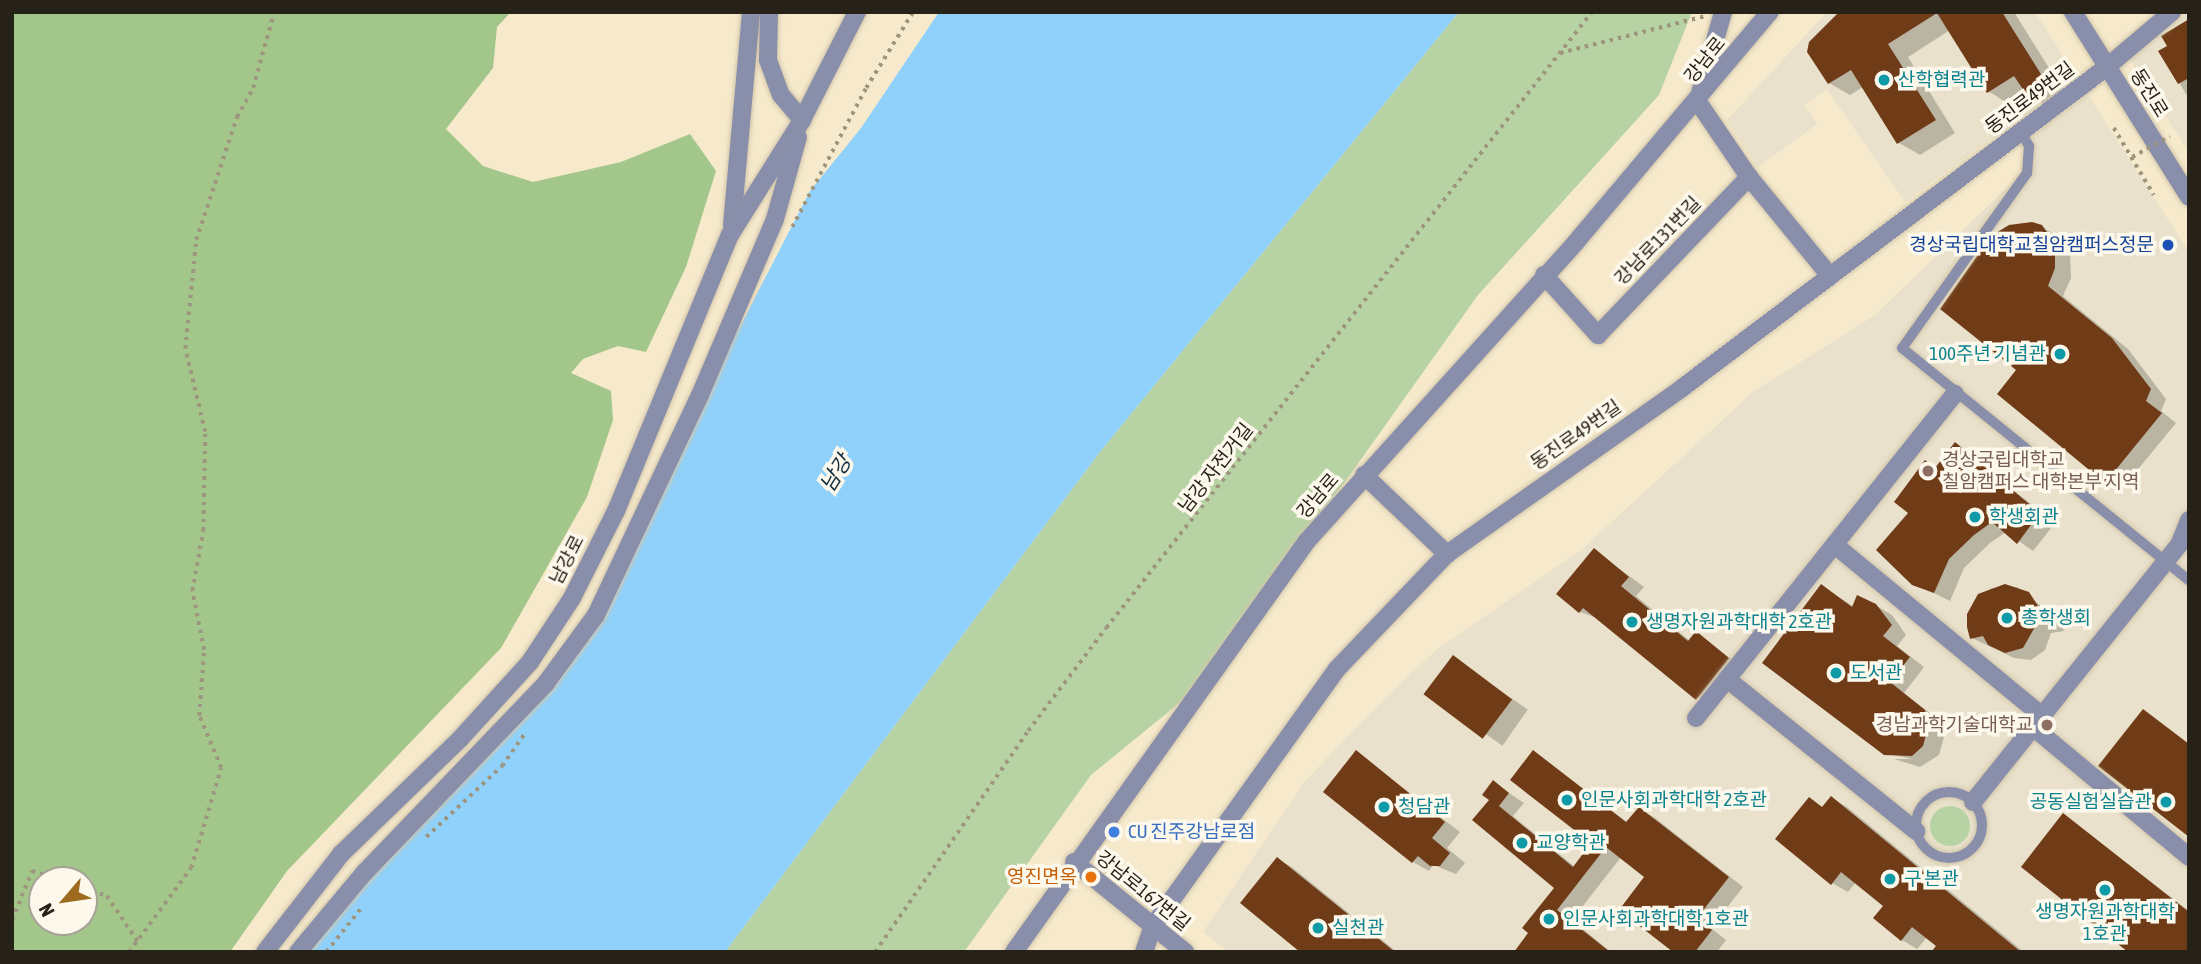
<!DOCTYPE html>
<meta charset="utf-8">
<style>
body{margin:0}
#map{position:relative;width:2201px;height:964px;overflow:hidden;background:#f7eacc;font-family:"Asap Condensed","Noto Sans KR",sans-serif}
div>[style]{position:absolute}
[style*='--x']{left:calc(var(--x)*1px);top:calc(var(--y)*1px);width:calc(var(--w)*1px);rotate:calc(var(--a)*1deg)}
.education>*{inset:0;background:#e9e1cb}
.green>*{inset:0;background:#b7d3a4}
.round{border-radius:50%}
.forest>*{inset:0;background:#a3c68a}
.water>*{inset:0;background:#8fd1fb}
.shadow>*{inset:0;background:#0003;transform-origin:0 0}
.building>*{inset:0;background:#703b17;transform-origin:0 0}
.path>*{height:3.5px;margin-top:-1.75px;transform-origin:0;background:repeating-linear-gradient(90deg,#9e957f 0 3.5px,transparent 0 8.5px)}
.roads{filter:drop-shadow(0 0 2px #d2c6ab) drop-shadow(0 0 2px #d2c6ab)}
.service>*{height:10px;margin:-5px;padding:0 5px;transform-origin:5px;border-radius:5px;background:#898faa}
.service>.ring{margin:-5px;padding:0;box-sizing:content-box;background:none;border:10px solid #898faa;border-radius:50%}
.minor>*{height:18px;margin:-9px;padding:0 9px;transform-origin:9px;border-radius:9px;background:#898faa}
.tertiary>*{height:18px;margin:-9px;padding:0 9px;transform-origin:9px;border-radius:9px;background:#898faa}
.path-bridge>*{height:3.5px;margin-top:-1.75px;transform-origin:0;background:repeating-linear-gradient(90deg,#9e957f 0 3.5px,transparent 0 8.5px)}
.dots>*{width:19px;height:19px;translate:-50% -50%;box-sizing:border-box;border:4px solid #fdf8ec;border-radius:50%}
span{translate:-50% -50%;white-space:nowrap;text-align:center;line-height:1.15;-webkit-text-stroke:7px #fdf8ec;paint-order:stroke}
.street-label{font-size:19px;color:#272217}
.culture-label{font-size:19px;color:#0d838f}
.left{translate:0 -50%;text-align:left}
.right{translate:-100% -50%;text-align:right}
.transit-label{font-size:19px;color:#164399}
.education-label{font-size:19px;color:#785e54}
.shop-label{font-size:19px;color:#366cbe}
.food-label{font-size:19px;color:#c56008}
.water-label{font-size:21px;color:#102e3f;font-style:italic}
.frame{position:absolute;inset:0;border:14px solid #272217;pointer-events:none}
.north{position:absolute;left:28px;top:866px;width:70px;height:70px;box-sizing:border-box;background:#fdf8ec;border:2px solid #a7a297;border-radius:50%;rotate:241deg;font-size:19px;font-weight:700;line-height:28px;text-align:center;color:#272217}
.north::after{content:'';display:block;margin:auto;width:24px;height:32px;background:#9d6a20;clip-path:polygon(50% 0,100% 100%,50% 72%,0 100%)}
</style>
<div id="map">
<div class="education">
<div style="clip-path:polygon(1827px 12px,2035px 12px,2189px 252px,2189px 952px,1228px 952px,1203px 932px,1305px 781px,1385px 698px,1436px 650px,1581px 550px,1753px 392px,1875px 315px,2034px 161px,2002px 130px,1905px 202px,1827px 89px,1804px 105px,1817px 124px,1758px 167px,1727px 120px)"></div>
<div style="clip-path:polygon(2189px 12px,2189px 153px,2128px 56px)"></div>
</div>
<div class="green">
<div style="clip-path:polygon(1459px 12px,1692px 12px,1659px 95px,1478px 295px,1199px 687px,1091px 775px,964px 952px,725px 952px,1100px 452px)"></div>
<div class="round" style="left:1930px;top:806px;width:40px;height:40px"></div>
</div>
<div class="forest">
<div style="clip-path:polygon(evenodd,12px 12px,511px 12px,497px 27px,493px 68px,446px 129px,483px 166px,533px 182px,621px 162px,690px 134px,716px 171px,686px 267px,646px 352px,618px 346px,583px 359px,571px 373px,611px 391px,613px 420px,587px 497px,501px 648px,287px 871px,230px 952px,12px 952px,12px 12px,42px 880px,84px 880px,84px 922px,42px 922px,42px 880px)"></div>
</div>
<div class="water">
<div style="clip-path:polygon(939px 12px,1459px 12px,1100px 452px,725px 952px,296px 952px,575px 646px,810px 191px,861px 128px)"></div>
</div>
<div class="shadow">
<div style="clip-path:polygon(1841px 12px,2014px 12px,2069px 100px,2052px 111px,2027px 92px,2009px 104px,1988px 91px,1950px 30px,1908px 57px,1955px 133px,1920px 155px,1899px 143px,1863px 87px,1850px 95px,1829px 83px)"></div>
<div style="clip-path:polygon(2189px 21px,2189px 99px,2161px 52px)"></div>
<div style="clip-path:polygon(2042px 227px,2058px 237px,2070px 254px,2071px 278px,2063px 296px,2128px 349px,2166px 399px,2161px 411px,2176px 423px,2121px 490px,2106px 481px,2018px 370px)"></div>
<div style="clip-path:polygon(1955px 444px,2055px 523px,2033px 551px,2006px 532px,1990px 543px,1964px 568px,1950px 601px,1913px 583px,1910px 513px)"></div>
<div style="clip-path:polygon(1594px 550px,1644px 587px,1636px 596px,1690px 641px,1696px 634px,1744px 668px,1712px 708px,1597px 618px,1580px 612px)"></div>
<div style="clip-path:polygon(1822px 586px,1854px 607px,1875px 605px,1892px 615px,1906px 635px,1897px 646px,1924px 667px,1904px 693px,1940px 721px,1944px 737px,1939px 755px,1920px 767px,1894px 759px,1912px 759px,1885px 753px)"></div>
<div style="clip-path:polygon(2017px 587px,2060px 621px,2064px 631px,2051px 633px,2045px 650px,2031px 660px,2014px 658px,1972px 638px,1980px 595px,1992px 588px)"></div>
<div style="left:1454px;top:658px;width:90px;height:44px;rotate:35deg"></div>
<div style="clip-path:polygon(1534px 752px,1628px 823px,1639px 809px,1655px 818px,1743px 887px,1711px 928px,1726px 940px,1717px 952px,1676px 952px,1647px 877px,1621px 857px,1572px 920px,1611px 952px,1516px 952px,1557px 888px,1491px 800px,1494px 783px,1524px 803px,1513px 816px,1575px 867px,1593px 843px)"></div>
<div style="clip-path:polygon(1356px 753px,1460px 832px,1447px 848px,1465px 863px,1456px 874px,1433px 865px,1429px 871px,1413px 862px)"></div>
<div style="clip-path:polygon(1831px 798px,1847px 807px,2024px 952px,1933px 952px,1938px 946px,1927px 937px,1917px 949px,1902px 940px,1885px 906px,1856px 882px,1848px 892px,1832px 883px,1809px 799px,1824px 808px)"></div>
<div style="clip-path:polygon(2063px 815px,2189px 911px,2189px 952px)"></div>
<div style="clip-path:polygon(1278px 859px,1293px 868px,1397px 952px,1303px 952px)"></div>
</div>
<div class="building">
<div style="clip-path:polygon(1839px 12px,2002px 12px,2049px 87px,2030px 100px,2014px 76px,1987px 93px,1937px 13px,1888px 44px,1936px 120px,1897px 144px,1851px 70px,1828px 84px,1807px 52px,1809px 42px)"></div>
<div style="clip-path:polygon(2189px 19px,2189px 78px,2178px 84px,2158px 51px,2167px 46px,2161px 36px)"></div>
<div style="clip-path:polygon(2032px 222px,2042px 225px,2055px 244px,2055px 268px,2048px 286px,2112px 338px,2151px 389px,2146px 401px,2162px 413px,2105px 483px,1997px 394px,2016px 370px,1940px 309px,1991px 236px,2009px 225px)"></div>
<div style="clip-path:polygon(1955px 442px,2040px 513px,2017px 544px,1992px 522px,1974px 535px,1949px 559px,1934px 593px,1912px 585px,1876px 550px,1908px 513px,1894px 502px,1925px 460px,1935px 468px)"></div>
<div style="clip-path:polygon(1594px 548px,1629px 577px,1621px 586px,1688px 641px,1696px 631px,1729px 658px,1696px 700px,1583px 608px,1579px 613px,1556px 594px)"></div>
<div style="clip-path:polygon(1821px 584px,1852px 607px,1857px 595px,1876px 604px,1892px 625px,1883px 636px,1910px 657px,1890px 682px,1925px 710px,1928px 727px,1923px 746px,1912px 756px,1884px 755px,1762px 663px)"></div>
<div style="clip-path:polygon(2005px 584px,2029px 592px,2049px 623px,2036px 625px,2023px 648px,2005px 653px,1988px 645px,1983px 636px,1970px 639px,1967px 627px,1967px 614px,1978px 594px)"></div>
<div style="left:1453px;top:655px;width:74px;height:49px;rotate:37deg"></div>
<div style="clip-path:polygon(2143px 709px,2189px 744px,2189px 837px,2098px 766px)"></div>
<div style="clip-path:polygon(1356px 750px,1445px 822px,1432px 838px,1450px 853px,1440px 866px,1430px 866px,1418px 856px,1412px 863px,1323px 792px)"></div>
<div style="clip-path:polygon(1533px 750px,1626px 822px,1639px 807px,1729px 877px,1697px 918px,1712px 930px,1695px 952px,1673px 952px,1619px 910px,1644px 877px,1606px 847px,1557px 910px,1610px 952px,1514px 952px,1528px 933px,1522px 928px,1554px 888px,1472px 820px,1489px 800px,1482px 795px,1493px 780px,1509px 793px,1499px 806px,1573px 867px,1591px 843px,1510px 780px)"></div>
<div style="clip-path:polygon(1831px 796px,2021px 952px,1931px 952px,1936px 946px,1912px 927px,1901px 941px,1873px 918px,1883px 906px,1841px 872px,1831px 885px,1775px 839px,1809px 797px,1822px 807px)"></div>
<div style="clip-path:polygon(2063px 813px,2189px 912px,2189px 952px,2128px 952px,2021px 867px)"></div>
<div style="clip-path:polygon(1277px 857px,1395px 952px,1300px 952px,1240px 903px)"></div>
</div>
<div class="path">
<div style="--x:1560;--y:53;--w:150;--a:-14.3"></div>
<div style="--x:2114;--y:128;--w:78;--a:59.2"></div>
<div style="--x:792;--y:227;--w:157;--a:-62"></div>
<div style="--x:866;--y:88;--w:89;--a:-58.3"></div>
<div style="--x:426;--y:837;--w:104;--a:-43.1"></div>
<div style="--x:502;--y:766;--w:39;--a:-55"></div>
<div style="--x:84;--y:888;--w:24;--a:19"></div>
<div style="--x:107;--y:896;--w:55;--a:56"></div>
<div style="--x:12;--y:920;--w:53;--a:-67.8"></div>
<div style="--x:32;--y:871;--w:28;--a:18"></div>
<div style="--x:129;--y:952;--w:104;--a:-53.6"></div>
<div style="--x:191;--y:868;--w:104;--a:-73.3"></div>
<div style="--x:221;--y:768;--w:56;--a:-112.9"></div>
<div style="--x:199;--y:716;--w:66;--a:-85.7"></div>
<div style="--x:204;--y:650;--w:60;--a:-101.5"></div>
<div style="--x:192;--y:591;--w:61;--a:-79.6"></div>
<div style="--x:203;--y:531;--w:99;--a:-88.8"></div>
<div style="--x:205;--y:432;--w:85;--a:-103.5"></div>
<div style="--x:185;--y:349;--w:110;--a:-84.2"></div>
<div style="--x:196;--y:240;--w:130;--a:-71.6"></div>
<div style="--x:237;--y:117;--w:33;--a:-61"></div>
<div style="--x:253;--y:88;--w:79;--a:-74.6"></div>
<div style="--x:326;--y:952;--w:58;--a:-51.3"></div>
<div style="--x:875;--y:952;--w:269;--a:-55.3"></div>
<div style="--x:1028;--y:731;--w:129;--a:-52.9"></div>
<div style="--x:1106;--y:628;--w:785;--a:-51.73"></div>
</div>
<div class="roads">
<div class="service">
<div style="--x:2023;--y:136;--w:12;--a:59"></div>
<div style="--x:2029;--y:146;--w:27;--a:94"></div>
<div style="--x:2027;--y:173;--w:215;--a:125.5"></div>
<div style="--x:1902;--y:348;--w:369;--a:39"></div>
<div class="ring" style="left:1916px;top:792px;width:56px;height:56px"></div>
</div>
<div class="minor">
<div style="--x:1698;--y:102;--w:91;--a:55.8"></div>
<div style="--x:1749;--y:177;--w:128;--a:50.7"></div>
<div style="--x:1544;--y:275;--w:81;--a:48"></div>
<div style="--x:1598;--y:335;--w:219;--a:-46.3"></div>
<div style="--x:1364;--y:475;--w:115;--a:43.6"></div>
<div style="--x:1836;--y:546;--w:267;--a:39.5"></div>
<div style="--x:1727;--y:679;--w:243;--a:38.8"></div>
<div style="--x:1696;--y:718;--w:415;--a:-51.4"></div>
<div style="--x:2033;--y:727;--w:203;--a:39.8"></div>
<div style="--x:1973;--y:802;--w:329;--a:-51.3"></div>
<div style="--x:2179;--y:545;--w:27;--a:-68"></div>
<div style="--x:1144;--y:952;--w:28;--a:-71"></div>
<div style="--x:1153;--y:926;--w:316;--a:-54.4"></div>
<div style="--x:1337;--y:669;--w:159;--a:-46.3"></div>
<div style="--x:1447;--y:554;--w:288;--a:-35.2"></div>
<div style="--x:1682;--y:388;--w:534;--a:-37.08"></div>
<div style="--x:2108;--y:66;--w:84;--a:-40.2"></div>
</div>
<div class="tertiary">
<div style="--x:769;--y:12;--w:48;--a:91.2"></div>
<div style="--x:768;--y:60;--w:37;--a:70"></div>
<div style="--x:781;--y:95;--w:33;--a:50"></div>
<div style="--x:2073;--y:12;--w:218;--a:57.9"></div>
<div style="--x:1700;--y:93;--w:84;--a:-74.1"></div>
<div style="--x:732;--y:225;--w:214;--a:-84.9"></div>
<div style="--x:1074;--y:862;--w:143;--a:39"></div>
<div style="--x:265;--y:952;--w:124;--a:-52.2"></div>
<div style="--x:341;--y:854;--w:165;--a:-44"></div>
<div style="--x:460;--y:739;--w:104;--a:-47.7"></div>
<div style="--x:530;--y:662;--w:77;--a:-56.7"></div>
<div style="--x:572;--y:598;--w:97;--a:-63.2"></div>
<div style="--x:616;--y:511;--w:299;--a:-67.6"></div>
<div style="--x:730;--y:235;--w:136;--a:-57.9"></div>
<div style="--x:802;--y:120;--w:121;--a:-63"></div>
<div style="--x:298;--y:952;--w:104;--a:-50.1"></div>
<div style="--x:365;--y:872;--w:262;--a:-46.2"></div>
<div style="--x:546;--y:683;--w:84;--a:-53.7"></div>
<div style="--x:596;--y:615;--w:243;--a:-64.7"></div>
<div style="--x:700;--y:395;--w:191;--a:-66.9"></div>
<div style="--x:775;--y:219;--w:85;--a:-74.3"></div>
<div style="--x:1014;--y:952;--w:505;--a:-54.52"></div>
<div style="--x:1307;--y:541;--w:402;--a:-48"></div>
<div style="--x:1576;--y:242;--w:301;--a:-49.9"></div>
</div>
</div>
<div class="path-bridge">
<div style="--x:2132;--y:157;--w:43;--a:-28.9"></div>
</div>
<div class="dots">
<div style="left:1884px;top:80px;background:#0f9aa8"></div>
<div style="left:2168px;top:245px;background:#1a4fb4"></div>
<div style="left:2060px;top:354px;background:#0f9aa8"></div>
<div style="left:1928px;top:471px;background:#8d6e63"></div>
<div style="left:1975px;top:517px;background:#0f9aa8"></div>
<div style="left:2007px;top:618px;background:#0f9aa8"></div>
<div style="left:1632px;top:622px;background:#0f9aa8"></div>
<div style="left:1836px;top:673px;background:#0f9aa8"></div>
<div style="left:2047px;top:725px;background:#8d6e63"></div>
<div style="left:1567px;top:800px;background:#0f9aa8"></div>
<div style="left:2166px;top:802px;background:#0f9aa8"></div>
<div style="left:1384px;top:807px;background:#0f9aa8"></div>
<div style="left:1114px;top:832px;background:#3f7fe0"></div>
<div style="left:1522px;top:843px;background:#0f9aa8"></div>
<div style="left:1091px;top:877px;background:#e8710a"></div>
<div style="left:1890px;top:879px;background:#0f9aa8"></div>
<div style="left:2105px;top:890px;background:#0f9aa8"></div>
<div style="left:1549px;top:919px;background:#0f9aa8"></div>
<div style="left:1318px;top:928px;background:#0f9aa8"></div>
</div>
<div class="street-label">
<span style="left:1705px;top:60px;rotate:-51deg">강남로</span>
<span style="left:2149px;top:93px;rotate:58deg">동진로</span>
<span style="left:2030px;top:98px;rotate:-37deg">동진로49번길</span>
<span style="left:1658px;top:241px;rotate:-46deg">강남로131번길</span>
<span style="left:1576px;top:435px;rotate:-35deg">동진로49번길</span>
<span style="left:1216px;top:468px;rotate:-52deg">남강 자전거길</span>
<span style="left:1318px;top:496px;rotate:-49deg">강남로</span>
<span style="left:567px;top:560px;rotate:-63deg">남강로</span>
<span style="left:1143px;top:891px;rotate:39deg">강남로167번길</span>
</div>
<div class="culture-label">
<span class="left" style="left:1898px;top:80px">산학협력관</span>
<span class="right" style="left:2046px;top:354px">100주년 기념관</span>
<span class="left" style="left:1989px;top:517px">학생회관</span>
<span class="left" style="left:2021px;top:618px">총학생회</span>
<span class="left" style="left:1646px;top:622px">생명자원과학대학 2호관</span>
<span class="left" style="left:1850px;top:673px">도서관</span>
<span class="left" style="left:1581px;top:800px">인문사회과학대학 2호관</span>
<span class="right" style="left:2152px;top:802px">공동실험실습관</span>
<span class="left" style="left:1398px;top:807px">청담관</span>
<span class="left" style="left:1536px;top:843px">교양학관</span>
<span class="left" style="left:1904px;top:879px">구 본관</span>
<span style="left:2105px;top:923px">생명자원과학대학<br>1호관</span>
<span class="left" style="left:1563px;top:919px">인문사회과학대학 1호관</span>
<span class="left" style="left:1332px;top:928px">실천관</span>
</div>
<div class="transit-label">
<span class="right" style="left:2154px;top:245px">경상국립대학교칠암캠퍼스정문</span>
</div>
<div class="education-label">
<span class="left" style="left:1942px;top:471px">경상국립대학교<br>칠암캠퍼스 대학본부 지역</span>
<span class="right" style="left:2033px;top:725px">경남과학기술대학교</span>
</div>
<div class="shop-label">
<span class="left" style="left:1128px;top:832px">CU 진주강남로점</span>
</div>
<div class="food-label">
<span class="right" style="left:1077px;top:877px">영진면옥</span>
</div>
<div class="water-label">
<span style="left:835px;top:473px;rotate:-58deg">남강</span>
</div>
<div class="frame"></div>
<div class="north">N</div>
</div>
